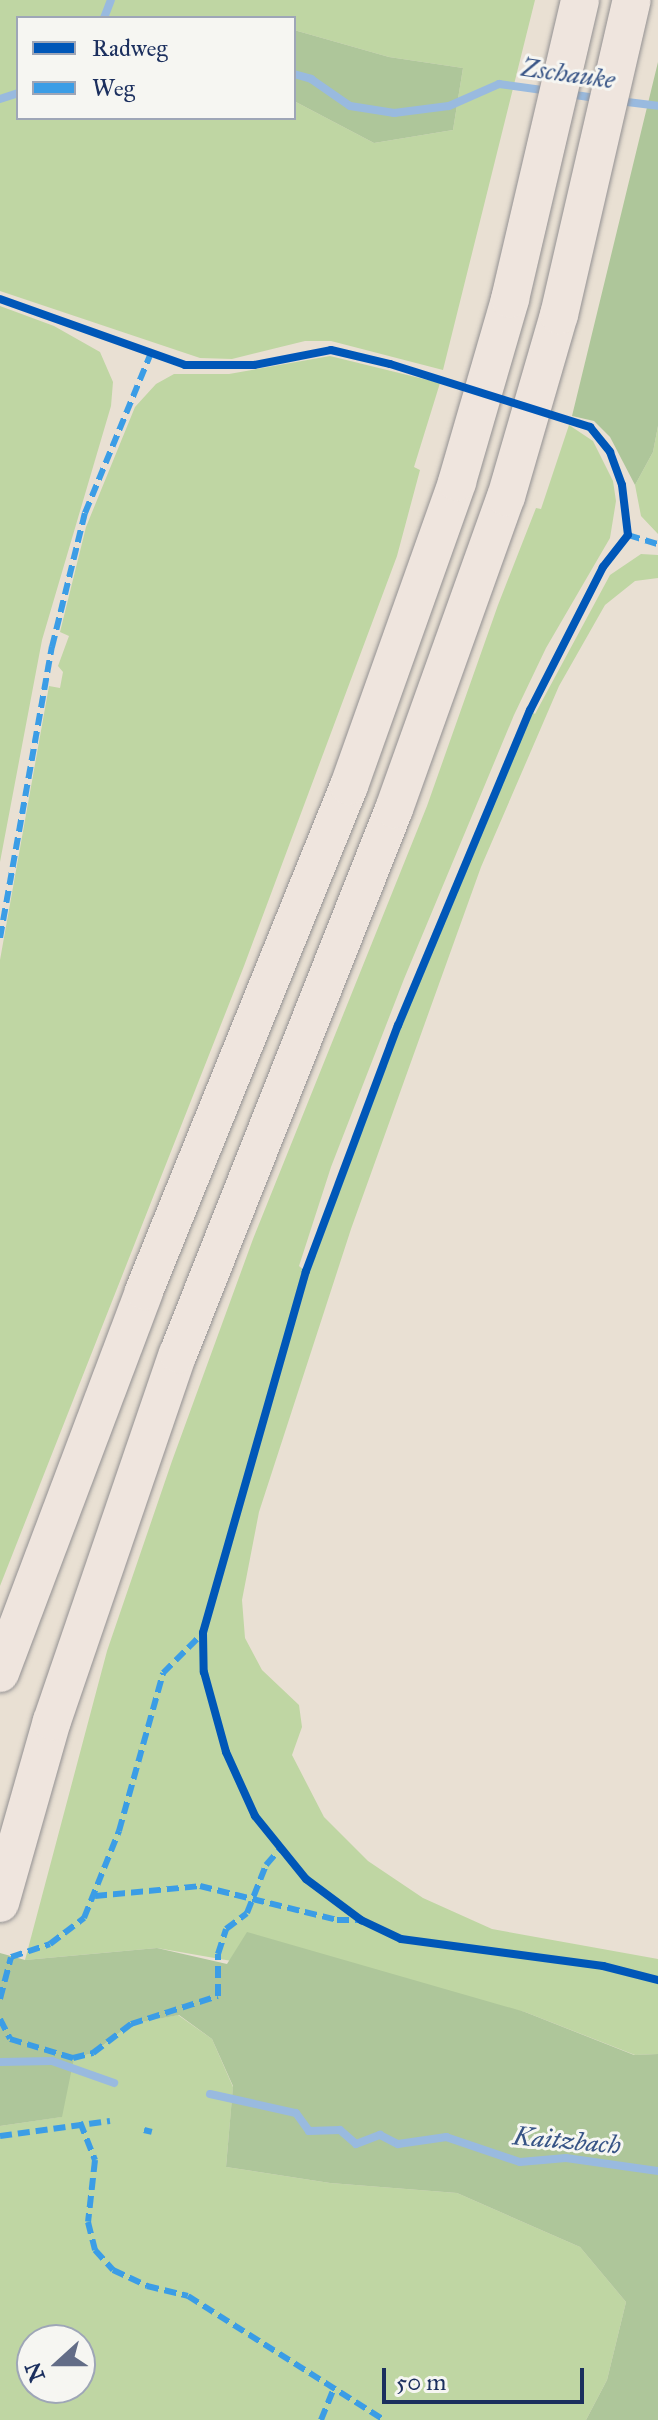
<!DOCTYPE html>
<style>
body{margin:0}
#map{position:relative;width:658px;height:2420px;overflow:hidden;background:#e9e0d3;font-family:"IM FELL Great Primer",serif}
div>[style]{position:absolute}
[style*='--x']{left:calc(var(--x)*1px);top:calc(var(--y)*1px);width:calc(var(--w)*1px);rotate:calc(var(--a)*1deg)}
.green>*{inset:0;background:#bfd6a3}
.forest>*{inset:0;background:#aec69a}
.stream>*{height:8px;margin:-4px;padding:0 4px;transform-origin:4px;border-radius:4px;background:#99badf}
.roads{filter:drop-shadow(0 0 2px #939192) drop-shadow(0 0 2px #939192)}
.highway>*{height:38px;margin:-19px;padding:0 19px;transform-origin:19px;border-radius:19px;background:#efe5de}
.quiet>*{height:6px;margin-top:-3px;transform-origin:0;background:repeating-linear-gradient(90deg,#3b9de6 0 12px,transparent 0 18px)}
.cycleway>*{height:8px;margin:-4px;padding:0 4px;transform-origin:4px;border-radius:4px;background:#0057b8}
span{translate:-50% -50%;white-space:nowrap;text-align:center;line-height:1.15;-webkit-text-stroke:6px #f6f6f2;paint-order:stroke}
.water-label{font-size:26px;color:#375486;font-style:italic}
.legend{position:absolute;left:16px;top:16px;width:280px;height:104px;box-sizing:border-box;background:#f6f6f2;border:2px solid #9ea6b7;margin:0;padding:10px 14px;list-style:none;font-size:24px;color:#1b2f5e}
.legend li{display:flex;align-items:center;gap:16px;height:40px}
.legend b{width:40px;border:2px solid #9ea6b7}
.north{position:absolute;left:16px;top:2324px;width:80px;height:80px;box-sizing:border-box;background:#f6f6f2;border:2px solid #9ea6b7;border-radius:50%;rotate:249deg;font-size:22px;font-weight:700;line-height:32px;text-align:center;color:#1b2f5e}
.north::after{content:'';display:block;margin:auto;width:28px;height:36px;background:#636d87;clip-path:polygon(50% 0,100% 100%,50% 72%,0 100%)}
.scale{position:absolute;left:382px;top:2368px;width:202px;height:36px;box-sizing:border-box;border:4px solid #1b2f5e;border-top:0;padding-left:10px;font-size:24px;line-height:28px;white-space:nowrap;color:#1b2f5e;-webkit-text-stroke:6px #f6f6f2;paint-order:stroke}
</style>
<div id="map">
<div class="green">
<div style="clip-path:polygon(evenodd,0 0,535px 0,443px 370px,331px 341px,305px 341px,232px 359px,200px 358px,0 291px,0 0,18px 18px,294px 18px,294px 30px,389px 57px,463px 68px,453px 130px,374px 143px,294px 101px,294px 118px,18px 118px,18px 18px)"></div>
<div style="clip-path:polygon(0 306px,54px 326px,100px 352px,113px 382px,111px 406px,42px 640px,0 862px)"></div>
<div style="clip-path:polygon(330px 356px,440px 383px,414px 467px,420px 470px,397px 556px,244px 966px,0 1586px,0 960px,49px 686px,60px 688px,63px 672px,58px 666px,69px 636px,60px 632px,86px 527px,135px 407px,156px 384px,174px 374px,229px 374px)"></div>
<div style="clip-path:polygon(569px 425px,593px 441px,613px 481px,616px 501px,610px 538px,546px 648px,514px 715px,404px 979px,331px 1167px,299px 1266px,305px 1271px,398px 1025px,530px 710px,535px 714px,610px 575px,641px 554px,658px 555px,658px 578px,635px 581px,605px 605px,559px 686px,481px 867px,351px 1229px,259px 1512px,242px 1600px,245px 1638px,262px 1670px,299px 1705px,302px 1727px,292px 1755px,324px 1817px,368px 1861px,423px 1898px,492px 1929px,658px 1959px,658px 2054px,635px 2055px,525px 2012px,157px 1948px,25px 1960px,107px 1651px,172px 1461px,253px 1239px,427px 806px,498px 605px,536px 508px,541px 509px)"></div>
<div style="clip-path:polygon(658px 426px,658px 534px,641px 516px,635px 485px,653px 452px)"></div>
<div style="clip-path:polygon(evenodd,178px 2015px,212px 2039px,233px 2087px,226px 2167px,330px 2183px,457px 2193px,580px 2247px,626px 2302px,607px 2380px,586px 2420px,0 2420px,0 2126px,61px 2117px,73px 2058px,93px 2053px,131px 2024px,178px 2015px,32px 2340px,80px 2340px,80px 2388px,32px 2388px,32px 2340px)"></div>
</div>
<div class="forest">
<div style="clip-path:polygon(294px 30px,389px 57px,463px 68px,453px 130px,374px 143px,294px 101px)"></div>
<div style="clip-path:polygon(658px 62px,658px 426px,653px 452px,635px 485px,610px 437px,594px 421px,572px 416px)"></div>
<div style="clip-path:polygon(247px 1932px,525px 2012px,634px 2055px,658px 2054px,658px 2420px,586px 2420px,607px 2380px,626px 2302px,580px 2247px,457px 2193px,330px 2183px,226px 2167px,233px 2086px,212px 2039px,179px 2015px,131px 2024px,93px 2053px,74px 2058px,62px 2117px,0 2126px,0 1953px,25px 1960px,157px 1948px,227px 1964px)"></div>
</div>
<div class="stream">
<div style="--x:104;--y:18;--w:19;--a:-69"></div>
<div style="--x:294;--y:74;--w:18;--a:16"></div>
<div style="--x:311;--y:79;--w:47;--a:34.7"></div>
<div style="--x:350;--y:106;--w:45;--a:9"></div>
<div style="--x:394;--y:113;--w:55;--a:-7.3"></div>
<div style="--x:449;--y:106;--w:55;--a:-23.7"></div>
<div style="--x:499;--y:84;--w:51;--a:7.8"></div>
<div style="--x:568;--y:94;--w:30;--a:8"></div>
<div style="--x:0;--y:99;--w:19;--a:-18"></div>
<div style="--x:619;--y:101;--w:39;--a:7"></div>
<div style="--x:0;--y:2062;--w:52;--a:-1.1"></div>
<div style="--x:52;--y:2061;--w:66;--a:19.5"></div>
<div style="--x:210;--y:2094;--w:88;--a:12.5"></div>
<div style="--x:296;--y:2113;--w:22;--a:54"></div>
<div style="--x:309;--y:2131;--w:31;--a:-2"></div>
<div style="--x:340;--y:2130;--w:21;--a:41"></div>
<div style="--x:356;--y:2144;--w:26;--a:-21"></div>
<div style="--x:380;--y:2135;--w:20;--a:27"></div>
<div style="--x:398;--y:2144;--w:49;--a:-8.3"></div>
<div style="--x:446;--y:2137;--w:78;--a:18.7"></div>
<div style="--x:520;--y:2162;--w:46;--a:-5"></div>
<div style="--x:566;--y:2158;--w:93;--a:8"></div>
</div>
<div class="roads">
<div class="highway">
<div style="--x:0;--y:1673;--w:408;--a:-69.3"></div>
<div style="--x:144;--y:1291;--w:545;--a:-67.91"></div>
<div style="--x:349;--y:786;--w:323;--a:-70.4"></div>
<div style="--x:457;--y:482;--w:191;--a:-73.8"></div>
<div style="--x:510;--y:299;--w:307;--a:-76.8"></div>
<div style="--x:0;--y:1903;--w:189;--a:-74.1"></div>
<div style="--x:52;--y:1721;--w:388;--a:-71.1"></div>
<div style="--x:178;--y:1354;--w:586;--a:-68.38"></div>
<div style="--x:394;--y:809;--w:331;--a:-70.3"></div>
<div style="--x:506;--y:497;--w:190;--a:-73.8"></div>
<div style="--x:559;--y:315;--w:323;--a:-77"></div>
</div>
</div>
<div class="quiet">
<div style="--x:628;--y:535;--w:31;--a:17"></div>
<div style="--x:0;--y:938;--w:296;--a:-79.9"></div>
<div style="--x:52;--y:647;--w:138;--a:-76.2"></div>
<div style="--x:85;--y:513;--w:173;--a:-67.6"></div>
<div style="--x:95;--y:1896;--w:105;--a:-5.4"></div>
<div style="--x:200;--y:1886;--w:141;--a:13.9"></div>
<div style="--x:337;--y:1920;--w:21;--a:0"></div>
<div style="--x:0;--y:1999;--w:43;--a:-75.3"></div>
<div style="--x:11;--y:1957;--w:41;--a:-18.4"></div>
<div style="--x:50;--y:1944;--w:43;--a:-37.4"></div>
<div style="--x:84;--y:1918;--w:94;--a:-68.1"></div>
<div style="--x:119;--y:1831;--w:164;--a:-74.4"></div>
<div style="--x:163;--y:1673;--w:57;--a:-45"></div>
<div style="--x:0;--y:2019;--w:22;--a:63"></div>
<div style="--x:10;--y:2039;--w:66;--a:16.8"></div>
<div style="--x:73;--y:2058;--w:21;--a:-14"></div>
<div style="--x:93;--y:2053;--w:48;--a:-37.3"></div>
<div style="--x:131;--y:2024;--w:91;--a:-17.8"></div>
<div style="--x:218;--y:1996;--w:42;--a:-90"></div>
<div style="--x:218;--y:1954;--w:26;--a:-72"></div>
<div style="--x:226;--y:1929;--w:26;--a:-37"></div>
<div style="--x:247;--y:1913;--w:52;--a:-68.4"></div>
<div style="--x:266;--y:1865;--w:23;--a:-49"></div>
<div style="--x:80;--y:2122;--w:41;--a:68.5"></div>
<div style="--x:95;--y:2160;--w:62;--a:96.4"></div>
<div style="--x:88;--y:2222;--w:29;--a:76"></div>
<div style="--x:95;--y:2250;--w:27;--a:48"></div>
<div style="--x:113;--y:2270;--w:38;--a:25"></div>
<div style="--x:147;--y:2286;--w:42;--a:13.7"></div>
<div style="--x:188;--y:2296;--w:232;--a:32.3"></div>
<div style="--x:144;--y:2130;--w:8;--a:14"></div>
<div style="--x:0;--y:2136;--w:111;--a:-7.8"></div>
<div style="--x:321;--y:2420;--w:35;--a:-68"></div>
</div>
<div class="cycleway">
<div style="--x:0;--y:299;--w:196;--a:19.6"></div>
<div style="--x:185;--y:365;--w:69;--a:0"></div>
<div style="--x:254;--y:365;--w:78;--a:-11"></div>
<div style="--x:331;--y:350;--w:61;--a:13.3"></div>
<div style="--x:390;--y:364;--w:210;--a:17.5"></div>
<div style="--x:590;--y:427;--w:32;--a:51"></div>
<div style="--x:610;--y:452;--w:35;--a:70"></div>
<div style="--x:622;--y:485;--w:50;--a:83.2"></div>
<div style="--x:628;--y:535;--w:41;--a:128"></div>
<div style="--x:603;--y:567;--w:161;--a:117"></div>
<div style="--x:530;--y:710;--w:342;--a:112.7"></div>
<div style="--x:398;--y:1025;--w:263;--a:110.5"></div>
<div style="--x:306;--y:1271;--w:376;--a:105.9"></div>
<div style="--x:203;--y:1633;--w:39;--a:89"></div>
<div style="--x:204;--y:1672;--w:83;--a:74.6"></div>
<div style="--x:226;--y:1752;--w:70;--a:65.6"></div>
<div style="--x:255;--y:1816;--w:81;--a:51"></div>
<div style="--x:306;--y:1879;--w:69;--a:36.7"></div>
<div style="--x:361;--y:1920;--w:44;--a:25.4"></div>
<div style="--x:401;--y:1939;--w:204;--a:7.6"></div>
<div style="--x:603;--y:1966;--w:57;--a:14.3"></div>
</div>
<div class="water-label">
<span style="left:568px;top:74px;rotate:8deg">Zschauke</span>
<span style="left:567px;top:2141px;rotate:5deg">Kaitzbach</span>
</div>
<ul class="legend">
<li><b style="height:10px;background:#0057b8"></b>Radweg</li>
<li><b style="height:10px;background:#3b9de6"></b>Weg</li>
</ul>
<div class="north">N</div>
<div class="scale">50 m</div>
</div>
